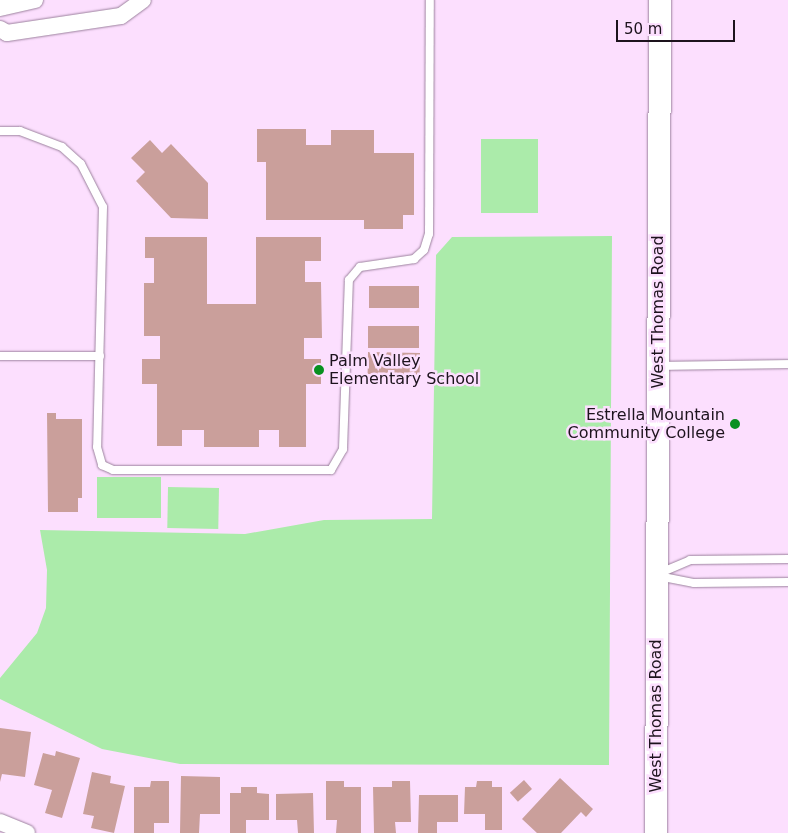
<!DOCTYPE html>
<style>
body{margin:0}
#map{position:relative;width:788px;height:833px;overflow:hidden;background:#fcdffe;font-family:"DejaVu Sans",sans-serif}
div>[style]{position:absolute}
[style*='--x']{left:calc(var(--x)*1px);top:calc(var(--y)*1px);width:calc(var(--w)*1px);rotate:calc(var(--a)*1deg)}
.green>*{inset:0;background:#abebaa;transform-origin:0 0}
.building>*{inset:0;background:#ca9f9b;transform-origin:0 0}
.roads{filter:drop-shadow(0 0 1px #9c829e) drop-shadow(0 0 1px #9c829e)}
.service>*{height:8px;margin:-4px;padding:0 4px;transform-origin:4px;border-radius:4px;background:#fff}
.minor>*{height:16px;margin:-8px;padding:0 8px;transform-origin:8px;border-radius:8px;background:#fff}
.secondary>*{height:22px;margin:-11px;padding:0 11px;transform-origin:11px;border-radius:11px;background:#fff}
.dots>*{width:14px;height:14px;translate:-50% -50%;box-sizing:border-box;border:2px solid #fcdffe;border-radius:50%}
span{translate:-50% -50%;white-space:nowrap;text-align:center;line-height:1.15;-webkit-text-stroke:5px #fcdffe;paint-order:stroke}
.street-label{font-size:16px;color:#1d131d}
.poi-label{font-size:16px;color:#1d131d}
.left{translate:0 -50%;text-align:left}
.right{translate:-100% -50%;text-align:right}
.scale{position:absolute;left:616px;top:20px;width:119px;height:22px;box-sizing:border-box;border:2px solid #1d131d;border-top:0;padding-left:6px;font-size:15px;line-height:18px;white-space:nowrap;color:#1d131d;-webkit-text-stroke:4px #fcdffe;paint-order:stroke}
</style>
<div id="map">
<div class="green">
<div style="left:481px;top:139px;width:57px;height:74px"></div>
<div style="clip-path:polygon(612px 236px,609px 765px,180px 764px,102px 749px,0 699px,0 678px,37px 633px,46px 608px,47px 570px,40px 530px,245px 534px,324px 520px,432px 519px,436px 255px,452px 237px)"></div>
<div style="left:97px;top:477px;width:64px;height:41px"></div>
<div style="left:168px;top:487px;width:51px;height:41px;rotate:1deg"></div>
</div>
<div class="building">
<div style="clip-path:polygon(257px 129px,306px 129px,306px 145px,331px 145px,331px 130px,374px 130px,374px 153px,414px 153px,414px 215px,403px 215px,403px 229px,364px 229px,364px 220px,266px 220px,266px 162px,257px 162px)"></div>
<div style="clip-path:polygon(150px 140px,162px 153px,171px 144px,208px 183px,208px 219px,171px 218px,136px 181px,145px 172px,131px 158px)"></div>
<div style="clip-path:polygon(145px 237px,207px 237px,207px 304px,256px 304px,256px 237px,321px 237px,321px 261px,305px 261px,305px 282px,321px 282px,322px 338px,304px 338px,304px 359px,321px 359px,321px 384px,306px 384px,306px 447px,279px 447px,279px 430px,259px 430px,259px 447px,204px 447px,204px 430px,182px 430px,182px 446px,157px 446px,157px 384px,142px 384px,142px 359px,160px 359px,160px 336px,144px 336px,144px 283px,154px 283px,154px 258px,145px 258px)"></div>
<div style="left:369px;top:286px;width:50px;height:22px"></div>
<div style="left:368px;top:326px;width:51px;height:22px"></div>
<div style="left:368px;top:352px;width:52px;height:22px;rotate:1deg"></div>
<div style="clip-path:polygon(47px 413px,56px 413px,56px 419px,82px 419px,82px 498px,78px 498px,78px 512px,48px 512px)"></div>
<div style="clip-path:polygon(0 728px,31px 732px,25px 777px,2px 774px,0 782px)"></div>
<div style="clip-path:polygon(56px 751px,80px 758px,62px 818px,45px 813px,52px 790px,34px 785px,43px 753px,55px 756px)"></div>
<div style="clip-path:polygon(92px 772px,111px 776px,110px 783px,125px 786px,114px 833px,91px 828px,94px 816px,83px 814px)"></div>
<div style="clip-path:polygon(181px 776px,220px 777px,220px 814px,200px 814px,199px 833px,180px 833px)"></div>
<div style="clip-path:polygon(560px 778px,593px 809px,586px 817px,581px 812px,561px 833px,537px 833px,522px 819px)"></div>
<div style="left:524px;top:780px;width:12px;height:19px;rotate:48deg"></div>
<div style="clip-path:polygon(151px 781px,169px 781px,169px 823px,154px 823px,154px 833px,134px 833px,134px 787px,150px 787px)"></div>
<div style="clip-path:polygon(326px 781px,344px 781px,344px 787px,361px 787px,361px 833px,336px 833px,337px 820px,326px 820px)"></div>
<div style="clip-path:polygon(392px 781px,410px 781px,411px 822px,395px 822px,396px 833px,374px 833px,373px 787px,392px 787px)"></div>
<div style="clip-path:polygon(477px 781px,492px 781px,492px 787px,502px 787px,502px 830px,485px 830px,485px 814px,464px 814px,465px 787px,476px 787px)"></div>
<div style="clip-path:polygon(241px 787px,257px 787px,257px 793px,269px 794px,269px 820px,246px 820px,246px 833px,230px 833px,230px 793px,241px 793px)"></div>
<div style="clip-path:polygon(313px 793px,314px 833px,298px 833px,297px 820px,276px 820px,276px 794px)"></div>
<div style="clip-path:polygon(419px 795px,458px 795px,458px 822px,437px 822px,437px 833px,418px 833px)"></div>
</div>
<div class="roads">
<div class="service">
<div style="--x:0;--y:131;--w:20;--a:0"></div>
<div style="--x:20;--y:131;--w:45;--a:20.9"></div>
<div style="--x:62;--y:147;--w:25;--a:42"></div>
<div style="--x:81;--y:164;--w:48;--a:62.9"></div>
<div style="--x:103;--y:207;--w:240;--a:91.4"></div>
<div style="--x:97;--y:447;--w:19;--a:74"></div>
<div style="--x:102;--y:465;--w:12;--a:24"></div>
<div style="--x:113;--y:470;--w:218;--a:0"></div>
<div style="--x:331;--y:470;--w:24;--a:-60"></div>
<div style="--x:343;--y:449;--w:169;--a:-88"></div>
<div style="--x:349;--y:280;--w:17;--a:-50"></div>
<div style="--x:360;--y:267;--w:55;--a:-8.4"></div>
<div style="--x:414;--y:259;--w:13;--a:-42"></div>
<div style="--x:424;--y:250;--w:17;--a:-73"></div>
<div style="--x:429;--y:234;--w:234;--a:-89.8"></div>
<div style="--x:0;--y:356;--w:100;--a:0"></div>
<div style="--x:660;--y:366;--w:128;--a:-0.9"></div>
<div style="--x:660;--y:573;--w:33;--a:-23"></div>
<div style="--x:690;--y:560;--w:98;--a:-0.6"></div>
<div style="--x:658;--y:576;--w:37;--a:11"></div>
<div style="--x:694;--y:583;--w:94;--a:-0.6"></div>
</div>
<div class="minor">
<div style="--x:0;--y:8;--w:36;--a:-13"></div>
<div style="--x:0;--y:29;--w:8;--a:30"></div>
<div style="--x:7;--y:33;--w:115;--a:-8.5"></div>
<div style="--x:121;--y:16;--w:27;--a:-36"></div>
<div style="--x:0;--y:822;--w:29;--a:22"></div>
</div>
<div class="secondary">
<div style="--x:656;--y:833;--w:833;--a:-89.72"></div>
</div>
</div>
<div class="dots">
<div style="left:319px;top:370px;background:#089021"></div>
<div style="left:735px;top:424px;background:#089021"></div>
</div>
<div class="street-label">
<span style="left:658px;top:312px;rotate:-90deg">West Thomas Road</span>
<span style="left:656px;top:716px;rotate:-90deg">West Thomas Road</span>
</div>
<div class="poi-label">
<span class="left" style="left:329px;top:370px">Palm Valley<br>Elementary School</span>
<span class="right" style="left:725px;top:424px">Estrella Mountain<br>Community College</span>
</div>
<div class="scale">50 m</div>
</div>
